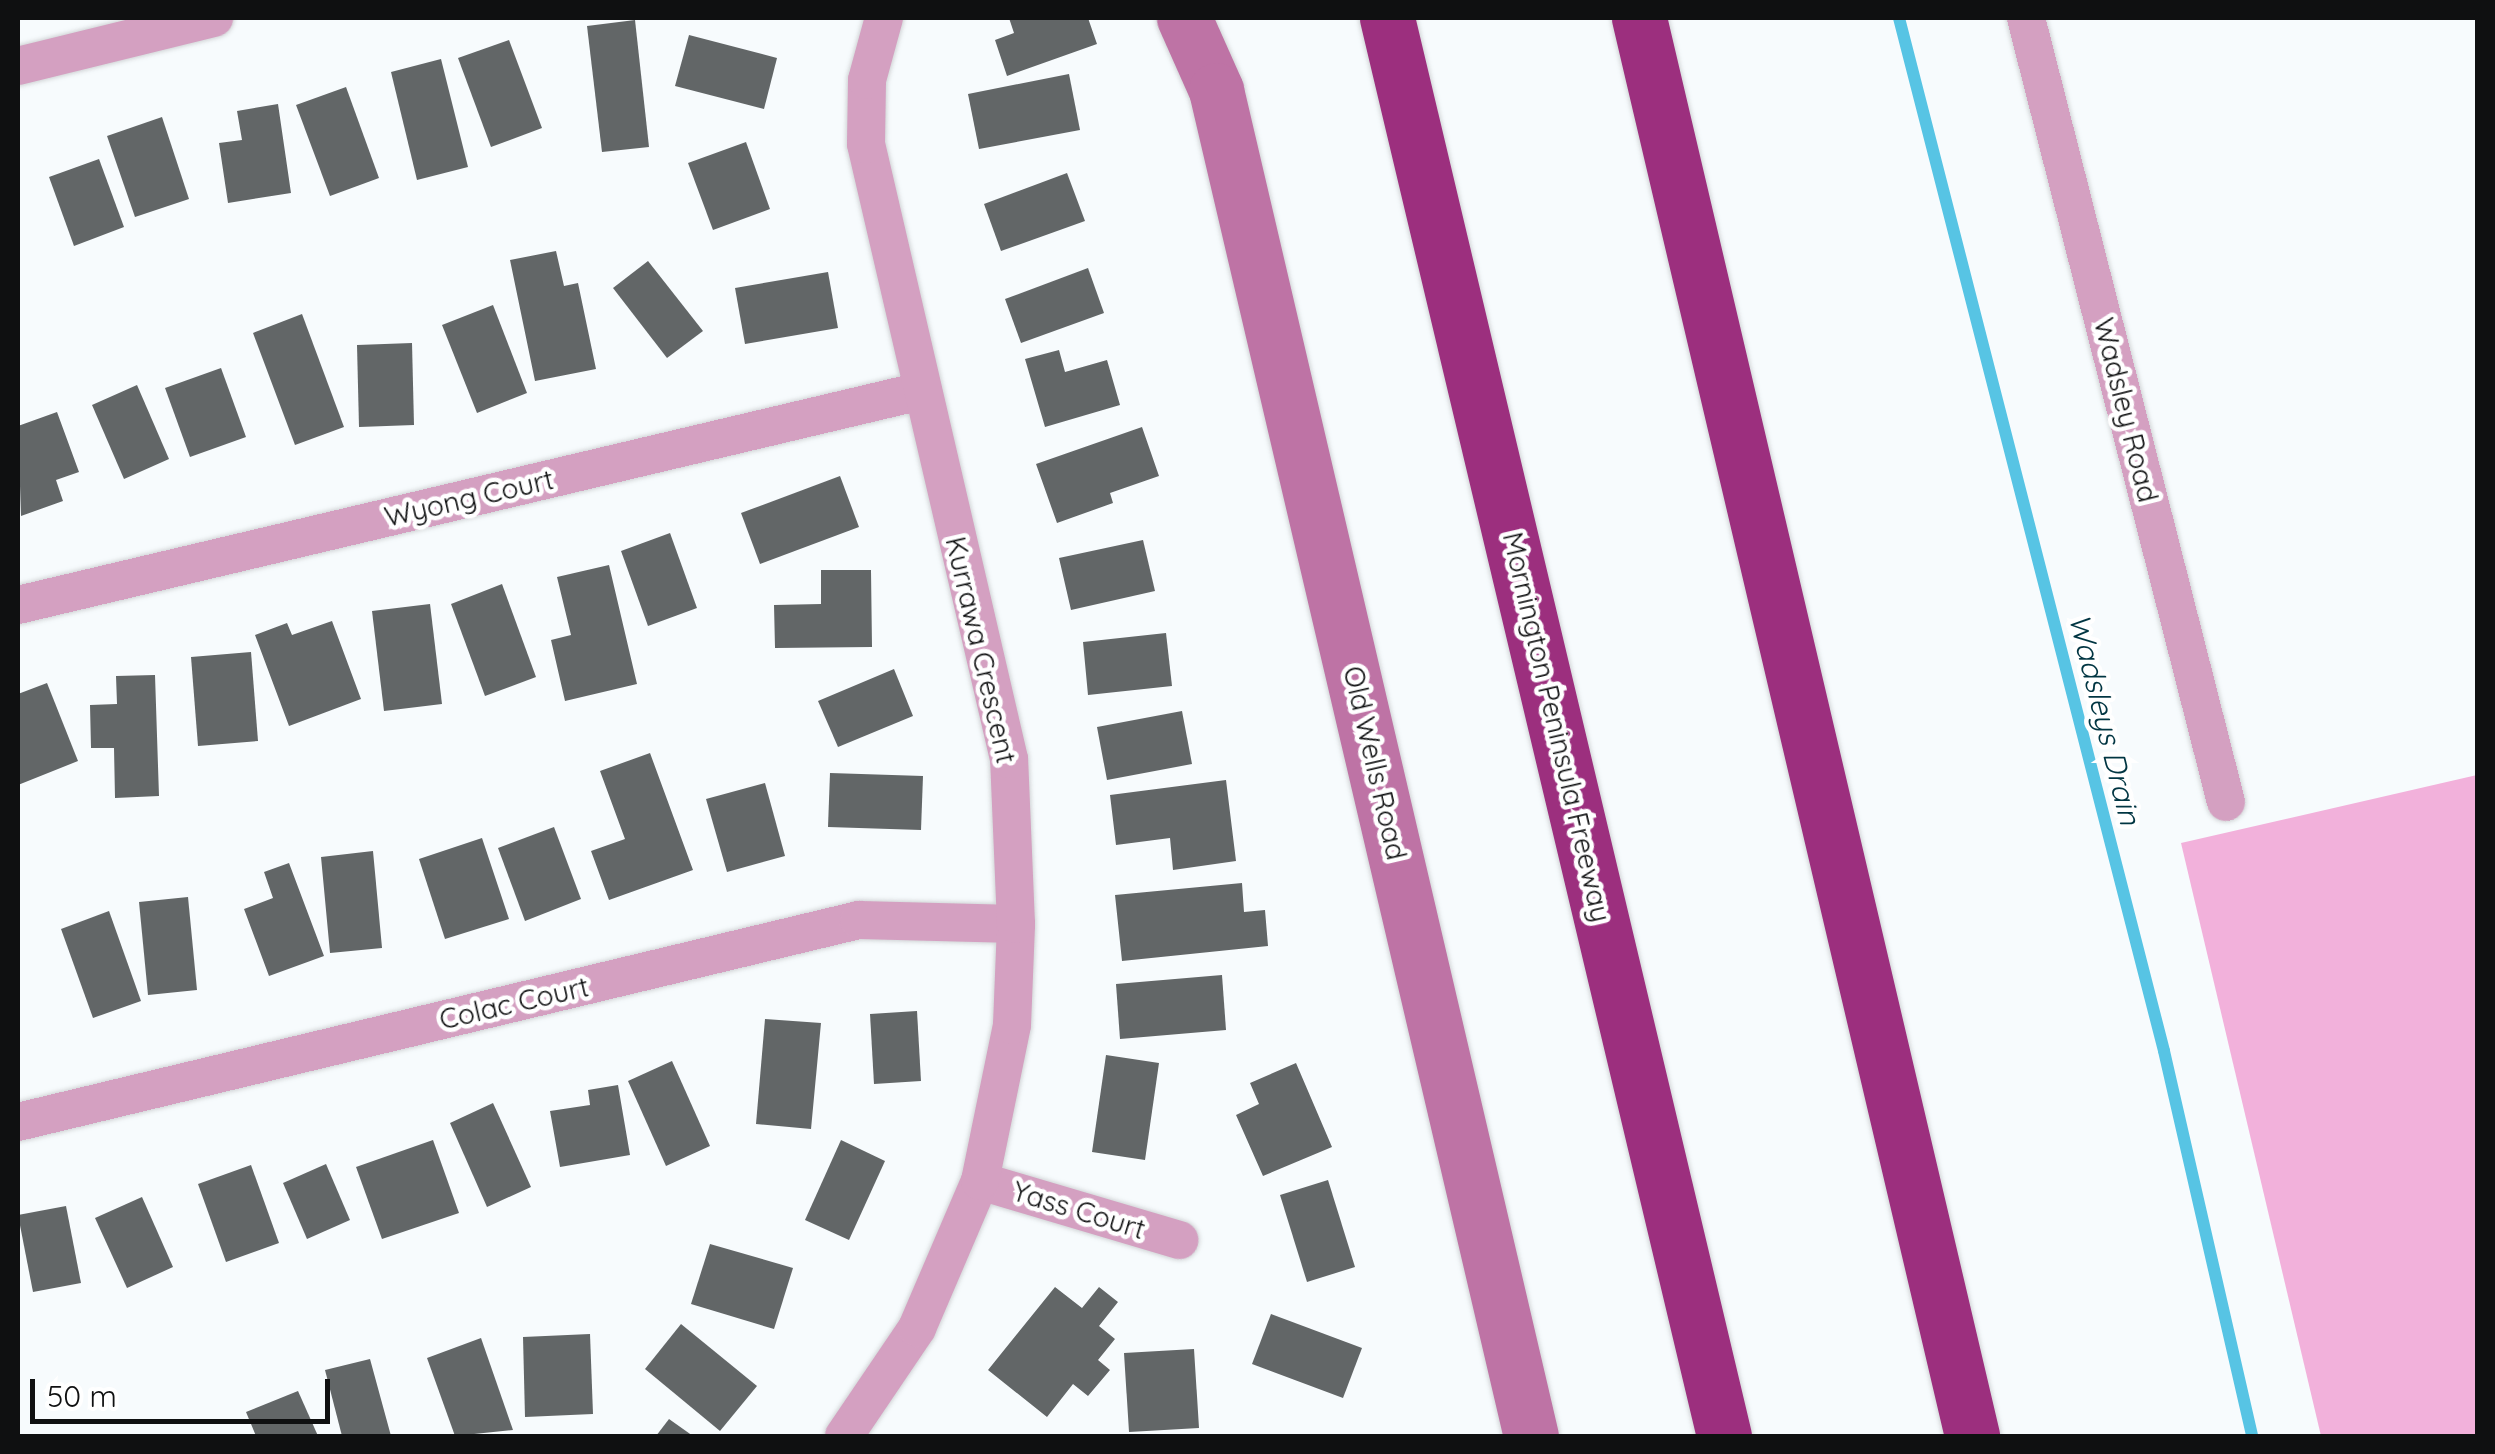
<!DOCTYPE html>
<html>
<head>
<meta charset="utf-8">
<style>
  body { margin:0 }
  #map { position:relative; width:2495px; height:1454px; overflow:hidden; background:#f7fbfd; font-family:Quicksand,sans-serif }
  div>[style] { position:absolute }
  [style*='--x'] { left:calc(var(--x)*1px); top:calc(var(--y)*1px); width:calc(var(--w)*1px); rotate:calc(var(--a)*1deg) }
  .green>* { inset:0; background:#f2b1db }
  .stream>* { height:12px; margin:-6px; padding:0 6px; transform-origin:6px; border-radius:6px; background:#57c4e4 }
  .building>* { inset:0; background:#626667 }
  .roads { filter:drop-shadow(0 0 2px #d2d5d7) drop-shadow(0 0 2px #d2d5d7) }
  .street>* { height:38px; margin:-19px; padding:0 19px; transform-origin:19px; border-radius:19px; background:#d4a0c1 }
  .secondary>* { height:55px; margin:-27.5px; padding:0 27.5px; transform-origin:27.5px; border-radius:27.5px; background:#be73a5 }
  .highway>* { height:55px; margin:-27.5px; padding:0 27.5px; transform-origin:27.5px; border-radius:27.5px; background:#9c2f7e }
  span { translate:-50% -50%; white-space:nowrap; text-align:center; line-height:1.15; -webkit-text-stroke:9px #fff; paint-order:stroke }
  .street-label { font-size:28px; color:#0f1011 }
  .water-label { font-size:30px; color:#003542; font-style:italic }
  .frame { position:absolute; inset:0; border:20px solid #0f1011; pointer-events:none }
  .scale { position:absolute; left:30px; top:1379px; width:300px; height:45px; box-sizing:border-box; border:5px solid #0f1011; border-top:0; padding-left:12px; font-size:30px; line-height:35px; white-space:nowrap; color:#0f1011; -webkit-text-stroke:8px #fff; paint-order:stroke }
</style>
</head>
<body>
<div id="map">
  <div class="green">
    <i style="clip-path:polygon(2477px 775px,2477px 1436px,2321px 1436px,2181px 843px)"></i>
  </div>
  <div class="stream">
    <i style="--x:1899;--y:18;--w:1066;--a:75.61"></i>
    <i style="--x:2164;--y:1051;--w:395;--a:77.1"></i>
  </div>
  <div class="building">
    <i style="clip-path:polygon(1009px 18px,1088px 18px,1097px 44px,1007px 76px,995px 40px,1014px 33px)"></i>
    <i style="clip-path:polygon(635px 20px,649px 147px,602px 152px,587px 26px)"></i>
    <i style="clip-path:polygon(689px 35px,777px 58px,764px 109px,675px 86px)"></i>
    <i style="clip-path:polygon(509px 40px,542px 128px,491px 147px,458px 58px)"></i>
    <i style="clip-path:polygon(441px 59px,468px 167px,417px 180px,391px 72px)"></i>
    <i style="clip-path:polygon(1069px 74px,1080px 130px,979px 149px,968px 94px)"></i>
    <i style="clip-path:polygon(346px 87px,379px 178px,330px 196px,296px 105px)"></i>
    <i style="clip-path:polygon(278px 104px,291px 193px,228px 203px,219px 143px,242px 140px,237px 111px)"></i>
    <i style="clip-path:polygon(162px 117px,189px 199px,135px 217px,107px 136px)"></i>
    <i style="clip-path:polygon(746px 142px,770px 209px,713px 230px,688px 163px)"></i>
    <i style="clip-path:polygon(99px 159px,124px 227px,74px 246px,49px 177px)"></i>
    <i style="clip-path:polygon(1067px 173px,1085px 221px,1001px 251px,984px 204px)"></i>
    <i style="clip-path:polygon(556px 251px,564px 286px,578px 283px,596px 369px,535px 381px,510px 260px)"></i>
    <i style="clip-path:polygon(648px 261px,703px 331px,667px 358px,613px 288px)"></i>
    <i style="clip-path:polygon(1088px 268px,1104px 313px,1021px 343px,1005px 299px)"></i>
    <i style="clip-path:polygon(828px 272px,838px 328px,745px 344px,735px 288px)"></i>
    <i style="clip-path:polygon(493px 305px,527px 393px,477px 413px,442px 325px)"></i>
    <i style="clip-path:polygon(302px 314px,344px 427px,295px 445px,253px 333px)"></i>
    <i style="clip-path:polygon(412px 343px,414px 425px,359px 427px,357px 345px)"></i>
    <i style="clip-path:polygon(1059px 350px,1065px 372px,1107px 360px,1120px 405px,1045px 427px,1025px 359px)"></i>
    <i style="clip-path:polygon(221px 368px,246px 437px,190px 457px,165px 388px)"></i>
    <i style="clip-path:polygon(137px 385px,169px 459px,124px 479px,92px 405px)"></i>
    <i style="clip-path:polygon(57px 412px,79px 472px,56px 480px,63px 501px,21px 516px,18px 426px)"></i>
    <i style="clip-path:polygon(1142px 427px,1159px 476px,1110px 493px,1113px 503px,1057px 523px,1036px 464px)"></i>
    <i style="clip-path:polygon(840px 476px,859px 527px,760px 564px,741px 513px)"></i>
    <i style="clip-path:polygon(670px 533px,697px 608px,648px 626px,621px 551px)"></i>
    <i style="clip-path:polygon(1143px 540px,1155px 591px,1071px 610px,1059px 558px)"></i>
    <i style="clip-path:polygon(609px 565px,637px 684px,565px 701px,551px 640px,571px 635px,557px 577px)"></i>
    <i style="clip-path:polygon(821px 570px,871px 570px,872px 647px,775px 648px,774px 605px,821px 604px)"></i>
    <i style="clip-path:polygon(502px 584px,536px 677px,485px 696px,451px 604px)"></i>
    <i style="clip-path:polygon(430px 604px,442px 704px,384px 711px,372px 611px)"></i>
    <i style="clip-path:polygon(332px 621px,361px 699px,289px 726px,255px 635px,287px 623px,292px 635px)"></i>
    <i style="clip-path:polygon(1166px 633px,1172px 686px,1088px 695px,1083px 642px)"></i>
    <i style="clip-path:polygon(251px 652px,258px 741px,198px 746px,191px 657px)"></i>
    <i style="clip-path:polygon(894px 669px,913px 716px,838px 747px,818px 701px)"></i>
    <i style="clip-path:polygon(155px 675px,159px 796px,115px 798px,114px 748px,91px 748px,90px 705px,117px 704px,116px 676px)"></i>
    <i style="clip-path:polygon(47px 683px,78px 761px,18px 785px,18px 694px)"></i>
    <i style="clip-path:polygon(1182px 711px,1192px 764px,1107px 780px,1097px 727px)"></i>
    <i style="clip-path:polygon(650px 753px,693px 870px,609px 900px,591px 851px,625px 839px,600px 771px)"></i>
    <i style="clip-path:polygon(830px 773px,923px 776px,921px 830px,828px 827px)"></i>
    <i style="clip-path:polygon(1226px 780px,1236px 861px,1173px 870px,1170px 838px,1116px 845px,1110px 795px)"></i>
    <i style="clip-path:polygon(765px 783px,785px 856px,727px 872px,706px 799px)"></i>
    <i style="clip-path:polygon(554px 827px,581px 899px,525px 921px,498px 848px)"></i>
    <i style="clip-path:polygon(482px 838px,509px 919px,445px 939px,419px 859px)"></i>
    <i style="clip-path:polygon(373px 851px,382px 948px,330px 953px,321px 857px)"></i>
    <i style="clip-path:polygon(289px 863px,324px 956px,269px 976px,244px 909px,273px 898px,264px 872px)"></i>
    <i style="clip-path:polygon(1242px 883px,1244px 912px,1265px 910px,1268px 946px,1122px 961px,1115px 895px)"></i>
    <i style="clip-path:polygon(188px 897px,197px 990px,148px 995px,139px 902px)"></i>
    <i style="clip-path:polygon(109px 911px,141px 1001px,93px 1018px,61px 929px)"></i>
    <i style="clip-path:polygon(1222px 975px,1226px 1030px,1120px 1039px,1116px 984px)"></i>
    <i style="clip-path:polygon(917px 1011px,921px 1081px,874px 1084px,870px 1014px)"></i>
    <i style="clip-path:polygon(765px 1019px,821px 1023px,811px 1129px,756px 1124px)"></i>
    <i style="clip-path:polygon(1106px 1055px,1159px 1063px,1145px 1160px,1092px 1152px)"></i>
    <i style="clip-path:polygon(672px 1061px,710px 1146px,666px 1166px,628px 1081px)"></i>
    <i style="clip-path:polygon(1296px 1063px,1332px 1147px,1263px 1176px,1236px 1115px,1259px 1104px,1250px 1083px)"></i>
    <i style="clip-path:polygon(618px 1085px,630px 1155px,560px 1167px,550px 1111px,590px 1105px,588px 1090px)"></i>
    <i style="clip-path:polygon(493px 1103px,531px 1187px,487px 1207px,450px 1123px)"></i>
    <i style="clip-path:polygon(433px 1140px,459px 1213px,382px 1239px,356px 1167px)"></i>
    <i style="clip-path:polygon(841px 1140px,885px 1161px,849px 1240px,805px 1220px)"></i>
    <i style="clip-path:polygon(326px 1164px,350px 1220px,307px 1239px,283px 1183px)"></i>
    <i style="clip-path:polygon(251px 1165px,279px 1243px,226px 1262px,198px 1184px)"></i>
    <i style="clip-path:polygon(1328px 1180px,1355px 1267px,1307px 1282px,1280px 1195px)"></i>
    <i style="clip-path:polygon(142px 1197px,173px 1267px,127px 1288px,95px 1218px)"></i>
    <i style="clip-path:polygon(66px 1206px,81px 1283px,33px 1292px,18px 1215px)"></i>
    <i style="clip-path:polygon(710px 1244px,793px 1268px,774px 1329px,691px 1304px)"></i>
    <i style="clip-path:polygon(1055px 1287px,1082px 1308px,1099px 1287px,1118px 1302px,1099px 1326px,1115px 1339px,1098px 1360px,1110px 1370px,1088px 1396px,1073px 1384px,1047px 1417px,988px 1370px)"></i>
    <i style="clip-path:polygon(1271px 1314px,1362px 1348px,1343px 1398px,1252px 1364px)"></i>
    <i style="clip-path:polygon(681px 1324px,757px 1386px,720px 1431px,645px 1369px)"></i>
    <i style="clip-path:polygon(590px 1334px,593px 1414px,525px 1417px,523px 1337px)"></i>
    <i style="clip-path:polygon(481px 1338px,513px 1430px,455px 1436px,427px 1358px)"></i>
    <i style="clip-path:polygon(1194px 1349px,1199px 1428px,1129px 1432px,1124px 1353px)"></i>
    <i style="clip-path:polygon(370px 1359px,391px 1436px,342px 1436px,325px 1370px)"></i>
    <i style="clip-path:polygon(298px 1391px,318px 1436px,256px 1436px,246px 1412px)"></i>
    <i style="clip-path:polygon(669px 1419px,693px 1436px,656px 1436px)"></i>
  </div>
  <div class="roads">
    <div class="street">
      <i style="--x:2026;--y:18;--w:809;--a:75.69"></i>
      <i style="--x:18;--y:66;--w:202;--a:-13.8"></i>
      <i style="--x:18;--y:605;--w:928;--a:-13.33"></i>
      <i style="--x:18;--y:1122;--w:865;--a:-13.51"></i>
      <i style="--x:859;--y:920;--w:157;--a:1.5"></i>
      <i style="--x:980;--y:1181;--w:208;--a:16.5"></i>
      <i style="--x:844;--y:1436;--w:130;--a:-55.9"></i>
      <i style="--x:917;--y:1328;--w:160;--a:-66.8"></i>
      <i style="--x:980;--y:1181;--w:159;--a:-78.4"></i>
      <i style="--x:1012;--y:1025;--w:101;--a:-87.7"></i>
      <i style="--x:1016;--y:924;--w:165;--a:-92.4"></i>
      <i style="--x:1009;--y:759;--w:631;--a:-103.09"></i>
      <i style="--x:866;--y:144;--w:64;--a:-89.1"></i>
      <i style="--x:867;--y:80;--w:64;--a:-74.7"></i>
    </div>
    <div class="secondary">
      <i style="--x:1184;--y:18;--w:79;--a:66"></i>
      <i style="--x:1216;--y:90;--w:1382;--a:76.83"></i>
    </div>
    <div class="highway">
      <i style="--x:1387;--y:18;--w:1457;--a:76.63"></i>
      <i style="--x:1639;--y:18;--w:1457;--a:76.78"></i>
    </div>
  </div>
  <div class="street-label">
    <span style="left:2126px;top:410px;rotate:76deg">Wadsley Road</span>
    <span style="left:469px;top:498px;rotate:-13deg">Wyong Court</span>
    <span style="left:981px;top:650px;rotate:77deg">Kurrawa Crescent</span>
    <span style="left:1557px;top:727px;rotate:77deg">Mornington Peninsula Freeway</span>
    <span style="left:1375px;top:763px;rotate:77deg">Old Wells Road</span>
    <span style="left:514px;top:1003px;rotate:-13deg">Colac Court</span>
    <span style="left:1079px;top:1210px;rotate:17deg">Yass Court</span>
  </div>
  <div class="water-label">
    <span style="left:2105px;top:719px;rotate:76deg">Wadsleys Drain</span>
  </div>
  <div class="frame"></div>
  <div class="scale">50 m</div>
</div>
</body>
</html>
